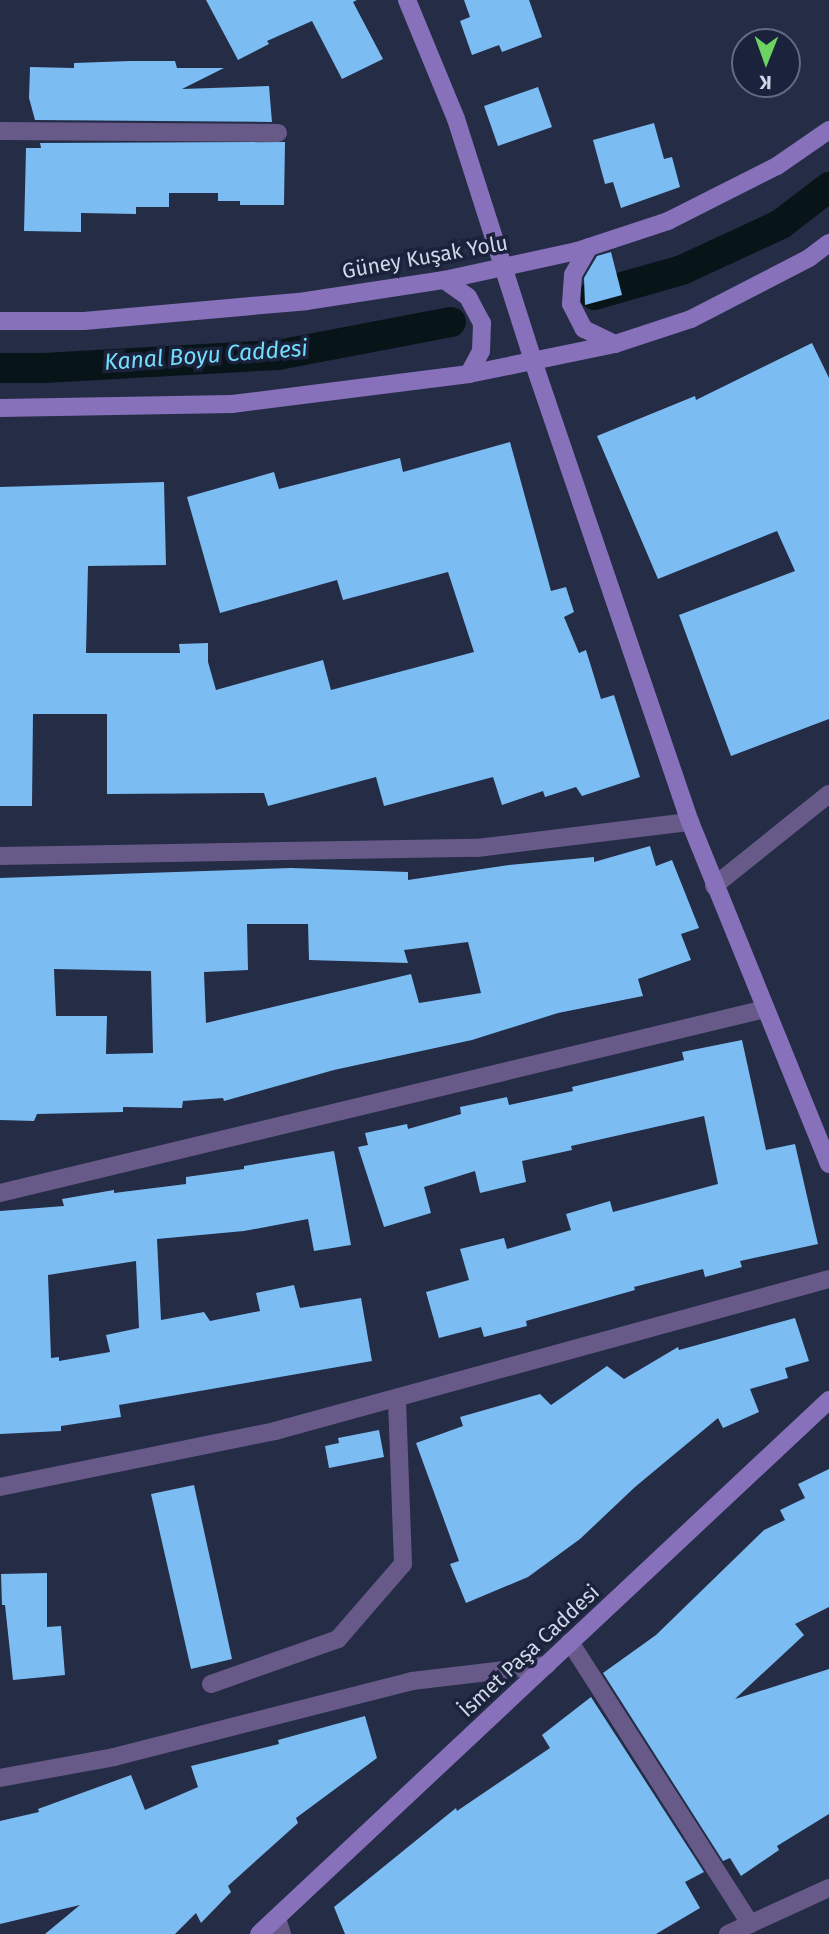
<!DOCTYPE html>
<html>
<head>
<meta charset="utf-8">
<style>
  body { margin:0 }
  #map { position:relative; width:829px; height:1934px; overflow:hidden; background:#242c46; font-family:"Fira Sans",sans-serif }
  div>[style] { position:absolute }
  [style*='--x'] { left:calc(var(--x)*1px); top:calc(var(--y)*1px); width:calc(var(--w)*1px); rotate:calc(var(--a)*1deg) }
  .canal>* { height:30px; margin:-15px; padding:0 15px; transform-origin:15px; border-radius:15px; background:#071418 }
  .building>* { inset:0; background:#7bbcf3 }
  .minor>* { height:18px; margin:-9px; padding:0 9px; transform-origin:9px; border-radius:9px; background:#675a88 }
  .tertiary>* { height:18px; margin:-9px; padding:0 9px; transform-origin:9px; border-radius:9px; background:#675a88 }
  .secondary>* { height:18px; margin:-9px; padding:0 9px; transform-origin:9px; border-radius:9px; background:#8771ba }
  span { translate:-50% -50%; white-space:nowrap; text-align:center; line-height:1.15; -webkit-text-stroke:7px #1b223b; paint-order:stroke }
  .street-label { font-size:21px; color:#d1d7e9 }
  .water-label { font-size:23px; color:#73ddfb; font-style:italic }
  .north { position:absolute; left:731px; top:28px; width:70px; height:70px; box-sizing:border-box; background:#1b223b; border:2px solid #646a81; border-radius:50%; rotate:181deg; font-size:19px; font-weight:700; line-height:28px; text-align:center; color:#d1d7e9 }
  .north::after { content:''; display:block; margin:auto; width:24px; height:32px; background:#6cd362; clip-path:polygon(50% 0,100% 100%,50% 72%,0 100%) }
</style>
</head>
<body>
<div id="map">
  <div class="canal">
    <i style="--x:594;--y:295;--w:91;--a:-15.9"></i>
    <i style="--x:682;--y:270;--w:109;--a:-24.9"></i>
    <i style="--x:781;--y:224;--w:61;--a:-37.6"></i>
    <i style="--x:0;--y:368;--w:44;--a:0"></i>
    <i style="--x:44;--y:368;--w:234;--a:-3.2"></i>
    <i style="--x:278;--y:355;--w:176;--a:-10.8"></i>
  </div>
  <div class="building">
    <i style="clip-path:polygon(206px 0,357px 0,353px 2px,383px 59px,342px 79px,312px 21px,267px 41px,269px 44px,238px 60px)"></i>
    <i style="clip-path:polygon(464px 0,529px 0,542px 37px,502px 52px,499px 45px,472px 55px,460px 21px,470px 17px)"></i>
    <i style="clip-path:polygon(130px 61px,175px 61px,177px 68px,224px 68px,182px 89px,269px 86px,272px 122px,35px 120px,29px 98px,30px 67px,74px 68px,74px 63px)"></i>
    <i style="clip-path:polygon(538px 87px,552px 127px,498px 146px,484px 106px)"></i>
    <i style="clip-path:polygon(654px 123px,664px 159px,672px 157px,680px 187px,621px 208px,613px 182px,605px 184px,593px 140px)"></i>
    <i style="clip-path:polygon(285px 142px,284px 205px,240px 205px,240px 201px,218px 201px,218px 193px,169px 193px,169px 207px,136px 207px,136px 214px,81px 213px,81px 232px,24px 231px,26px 148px,41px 148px,40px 143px)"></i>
    <i style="clip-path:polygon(611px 252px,622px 295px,585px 305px,584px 278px,597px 256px)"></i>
    <i style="clip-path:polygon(812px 343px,829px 378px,829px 719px,731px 756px,679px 615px,795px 571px,777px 531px,658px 579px,597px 436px,695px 396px,696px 400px)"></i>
    <i style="clip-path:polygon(510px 442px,551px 591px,566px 587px,574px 612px,564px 617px,579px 653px,586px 650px,601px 699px,614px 695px,640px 777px,582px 796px,576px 787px,545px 797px,543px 791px,502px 805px,493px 777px,384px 806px,376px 777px,268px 806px,264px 793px,107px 794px,107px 714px,33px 714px,32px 806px,0 806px,0 487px,164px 482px,166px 565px,88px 566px,86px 653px,180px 653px,179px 644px,208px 643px,208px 662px,216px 690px,323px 660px,331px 690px,474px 652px,448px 572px,343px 600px,337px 580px,220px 613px,187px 497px,274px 472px,279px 489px,400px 458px,403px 472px)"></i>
    <i style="clip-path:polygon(evenodd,650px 846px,656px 866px,672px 860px,699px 928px,681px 934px,691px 960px,638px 979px,643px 996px,558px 1013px,472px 1040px,334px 1070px,224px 1101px,223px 1098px,183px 1101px,182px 1108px,123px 1107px,123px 1112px,37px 1114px,34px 1121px,0 1120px,0 878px,291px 868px,408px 872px,408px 880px,509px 865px,594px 857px,594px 862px,650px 846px,247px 924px,308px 924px,309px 960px,408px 963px,404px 950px,468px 942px,481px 993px,419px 1003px,411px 974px,206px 1023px,204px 972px,248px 970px,247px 924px,650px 846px,54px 969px,151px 971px,153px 1053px,106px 1054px,107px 1016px,56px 1016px,54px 969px)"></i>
    <i style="clip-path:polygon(742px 1040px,766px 1150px,795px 1144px,818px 1244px,740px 1261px,742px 1267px,705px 1277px,703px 1269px,634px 1287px,635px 1290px,526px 1321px,527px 1326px,484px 1337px,481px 1327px,439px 1338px,426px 1292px,469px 1280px,460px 1249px,504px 1238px,507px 1249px,571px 1230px,566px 1214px,610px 1201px,613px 1212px,718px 1184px,704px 1116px,571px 1146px,572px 1150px,522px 1161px,526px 1182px,480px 1193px,475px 1171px,424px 1187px,431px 1213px,384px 1227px,358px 1147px,368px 1145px,365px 1133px,407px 1124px,408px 1129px,461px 1114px,460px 1107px,507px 1097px,509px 1105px,573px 1091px,572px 1087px,684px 1060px,682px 1052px)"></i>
    <i style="clip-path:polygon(evenodd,334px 1151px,351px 1245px,314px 1251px,308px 1219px,244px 1231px,157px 1239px,161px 1320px,204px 1312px,210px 1321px,260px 1311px,256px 1293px,294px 1285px,300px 1308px,361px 1298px,372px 1361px,119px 1405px,121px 1417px,61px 1426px,61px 1431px,0 1434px,0 1211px,64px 1206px,62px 1199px,114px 1190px,114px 1193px,186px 1184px,186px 1177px,244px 1169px,244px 1166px,334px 1151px,136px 1261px,139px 1328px,106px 1335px,110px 1352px,59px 1361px,59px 1357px,51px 1358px,48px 1275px,136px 1261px)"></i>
    <i style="clip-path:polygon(795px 1318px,809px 1361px,785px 1368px,788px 1378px,750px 1389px,759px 1412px,723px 1428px,718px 1418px,635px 1487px,580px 1539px,528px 1577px,466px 1603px,450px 1564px,459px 1561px,416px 1443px,463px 1426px,460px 1417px,540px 1394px,551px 1405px,607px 1366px,624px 1379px,678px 1347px,679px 1350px)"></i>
    <i style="clip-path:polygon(379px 1430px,384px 1457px,329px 1468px,325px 1446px,339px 1443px,338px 1438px)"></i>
    <i style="clip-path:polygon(829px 1469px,829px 1607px,795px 1624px,804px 1635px,735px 1699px,829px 1669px,829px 1814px,777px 1846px,779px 1850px,741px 1876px,730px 1858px,723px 1861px,603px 1673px,656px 1635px,764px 1530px,785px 1520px,780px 1510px,805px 1498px,798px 1484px)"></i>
    <i style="clip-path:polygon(194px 1485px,232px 1659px,191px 1669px,151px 1494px)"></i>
    <i style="clip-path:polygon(47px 1573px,47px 1627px,61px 1626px,65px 1675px,13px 1680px,5px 1605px,2px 1605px,1px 1574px)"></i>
    <i style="clip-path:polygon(591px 1697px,704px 1872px,685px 1882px,700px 1908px,656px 1934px,345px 1934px,334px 1907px,456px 1808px,457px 1811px,550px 1748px,542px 1735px)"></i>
    <i style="clip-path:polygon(365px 1716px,377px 1758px,296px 1818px,298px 1823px,228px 1886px,231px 1892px,201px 1923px,196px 1913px,175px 1934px,45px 1934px,80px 1905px,0 1924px,0 1821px,39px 1812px,38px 1809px,131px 1775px,145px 1810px,198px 1787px,191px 1766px,279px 1744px,278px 1740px)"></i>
  </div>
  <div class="minor">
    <i style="--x:0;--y:131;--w:278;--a:0.4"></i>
    <i style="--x:0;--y:856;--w:477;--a:-1"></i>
    <i style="--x:477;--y:848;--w:215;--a:-7"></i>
    <i style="--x:714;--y:886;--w:147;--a:-38.7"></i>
    <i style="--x:0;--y:1193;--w:787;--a:-13.52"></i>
    <i style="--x:0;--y:1487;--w:281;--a:-11.5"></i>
    <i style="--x:275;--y:1431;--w:574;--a:-15.34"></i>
    <i style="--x:570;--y:1642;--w:335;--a:57.4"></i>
    <i style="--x:211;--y:1684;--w:135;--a:-19.5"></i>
    <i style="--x:338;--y:1639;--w:99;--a:-49.1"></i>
    <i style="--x:403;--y:1564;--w:166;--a:-92.1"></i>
    <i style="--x:728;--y:1934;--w:111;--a:-24.5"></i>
  </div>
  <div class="tertiary">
    <i style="--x:0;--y:1778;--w:116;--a:-10.4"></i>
    <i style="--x:114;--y:1757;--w:308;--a:-14.3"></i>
    <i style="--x:412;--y:1681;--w:136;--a:-6.8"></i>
    <i style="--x:277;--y:1918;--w:17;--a:73"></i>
  </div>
  <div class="secondary">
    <i style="--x:407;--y:0;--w:129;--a:67.6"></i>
    <i style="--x:456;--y:119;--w:254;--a:72.3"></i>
    <i style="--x:533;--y:361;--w:487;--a:71.2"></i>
    <i style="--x:690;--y:822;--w:369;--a:67.9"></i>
    <i style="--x:589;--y:247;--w:32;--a:120"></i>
    <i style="--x:573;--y:275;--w:29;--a:94"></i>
    <i style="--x:571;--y:304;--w:28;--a:63"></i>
    <i style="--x:584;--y:329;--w:34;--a:26"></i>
    <i style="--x:444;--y:280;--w:29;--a:35"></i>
    <i style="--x:468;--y:297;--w:30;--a:62"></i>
    <i style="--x:482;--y:323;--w:28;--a:92"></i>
    <i style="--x:481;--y:351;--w:26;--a:118"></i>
    <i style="--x:0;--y:321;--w:84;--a:0"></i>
    <i style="--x:84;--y:321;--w:223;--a:-5.1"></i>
    <i style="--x:306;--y:301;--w:140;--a:-8.7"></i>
    <i style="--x:444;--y:280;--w:136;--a:-12.3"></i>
    <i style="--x:577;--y:251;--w:96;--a:-18.2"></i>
    <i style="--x:668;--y:221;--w:122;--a:-26.8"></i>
    <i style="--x:777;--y:166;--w:63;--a:-34.7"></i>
    <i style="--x:0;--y:408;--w:232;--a:-1"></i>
    <i style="--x:232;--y:404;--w:239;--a:-7.2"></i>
    <i style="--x:469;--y:374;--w:149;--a:-11.6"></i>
    <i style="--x:615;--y:344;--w:80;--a:-18.2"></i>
    <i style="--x:691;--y:319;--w:133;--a:-27.3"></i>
    <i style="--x:809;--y:258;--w:25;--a:-37"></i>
    <i style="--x:259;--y:1934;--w:781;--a:-43.13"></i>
  </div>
  <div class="street-label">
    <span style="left:425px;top:257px;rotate:-10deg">Güney Kuşak Yolu</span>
    <span style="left:529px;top:1651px;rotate:-43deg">İsmet Paşa Caddesi</span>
  </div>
  <div class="water-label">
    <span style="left:206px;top:355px;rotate:-4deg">Kanal Boyu Caddesi</span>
  </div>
  <div class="north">K</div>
</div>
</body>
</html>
